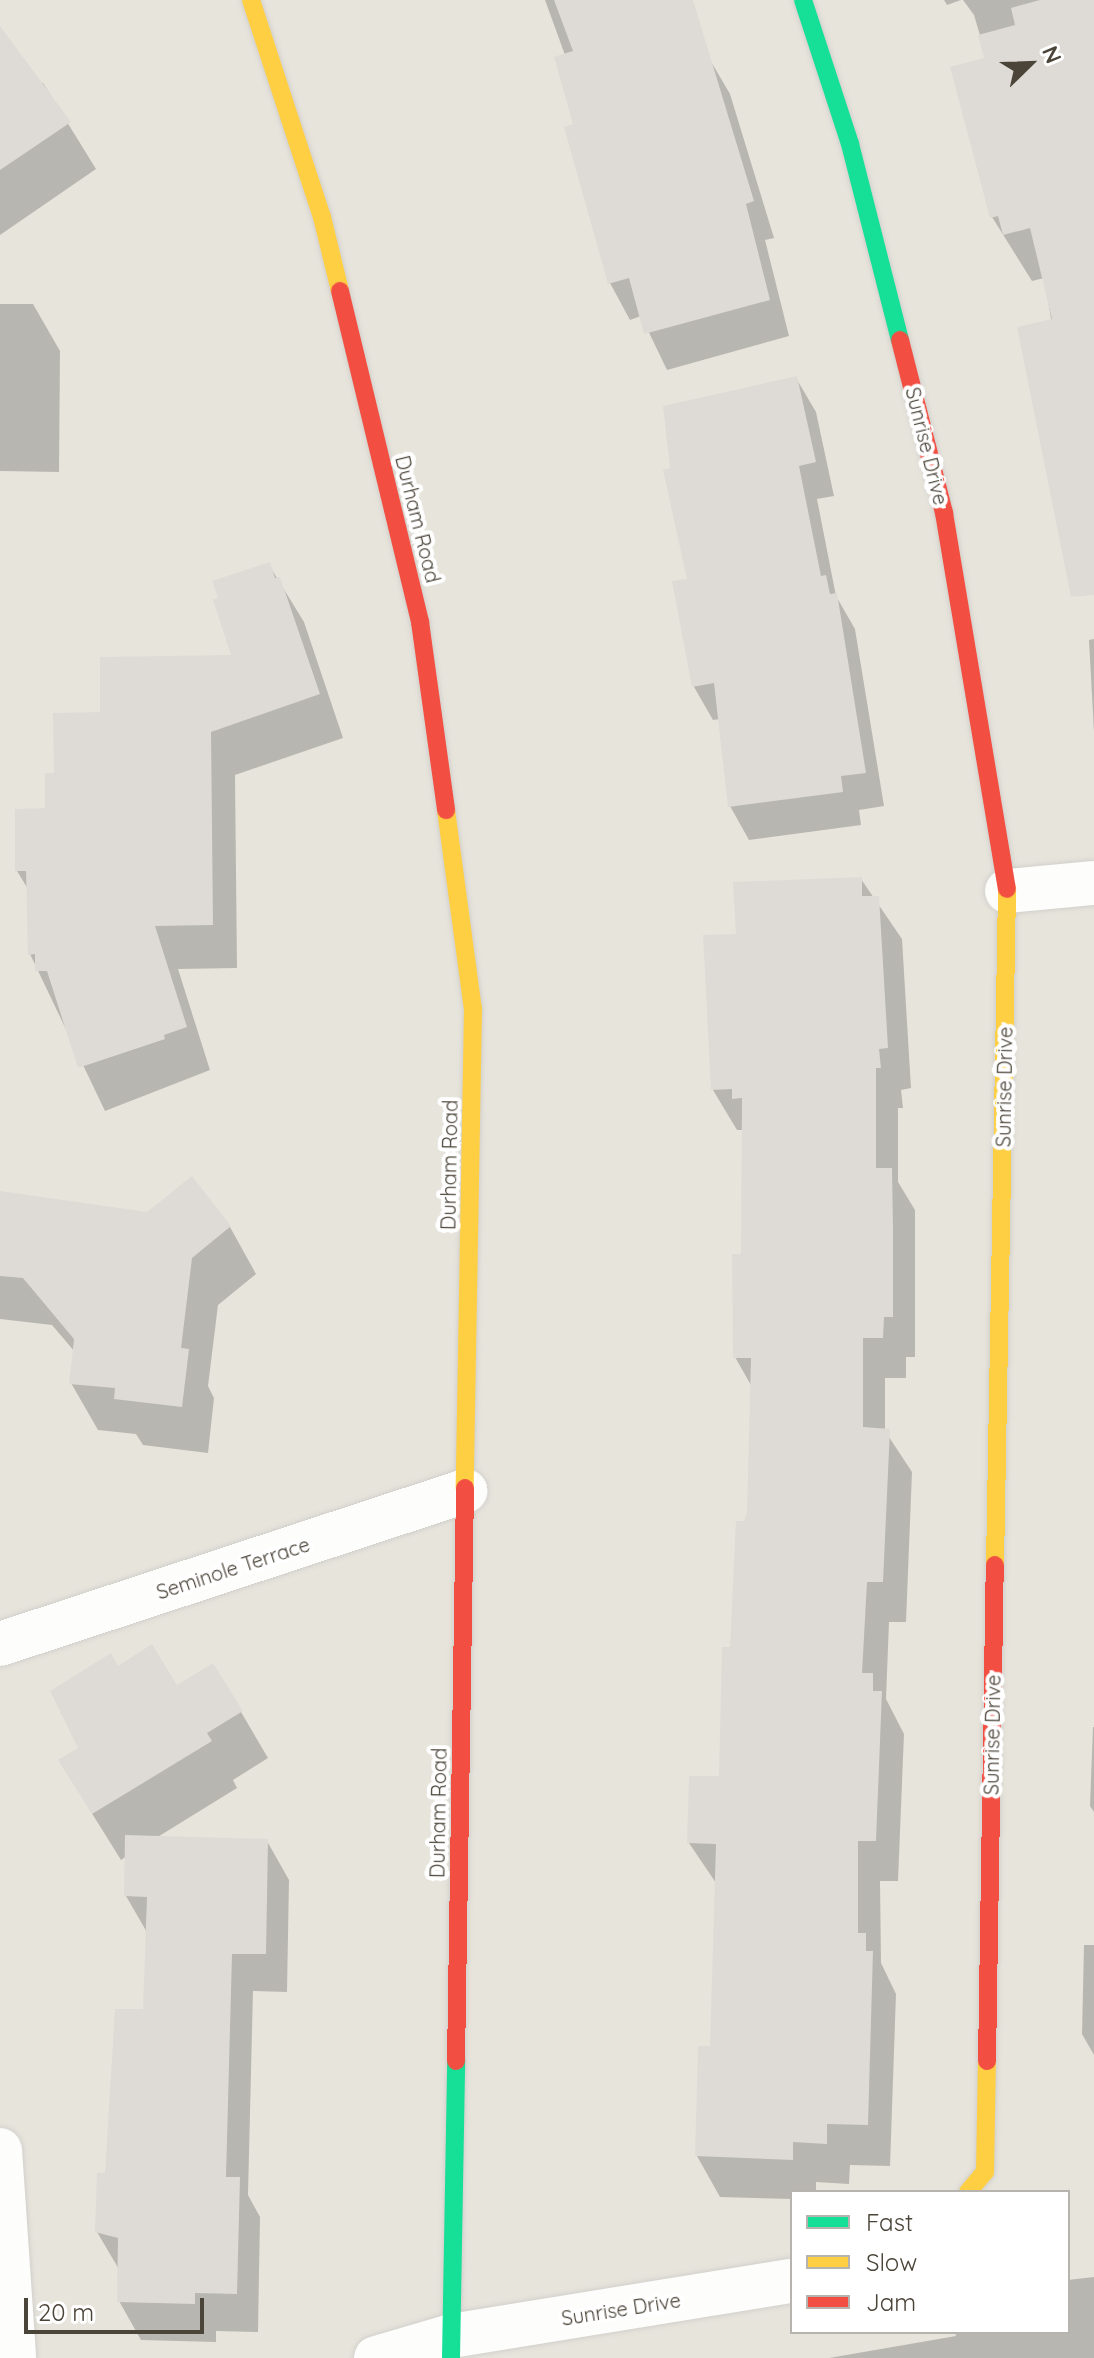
<!DOCTYPE html>
<html>
<head>
<meta charset="utf-8">
<style>
  body { margin:0 }
  #map { position:relative; width:1094px; height:2358px; overflow:hidden; background:#f4f2ee; font-family:Quicksand,sans-serif }
  div>[style] { position:absolute }
  [style*='--x'] { left:calc(var(--x)*1px); top:calc(var(--y)*1px); width:calc(var(--w)*1px); rotate:calc(var(--a)*1deg) }
  .residential>* { inset:0; background:#e7e4dc }
  .shadow>* { inset:0; background:#0003 }
  .building>* { inset:0; background:#dedbd6 }
  .roads { filter:drop-shadow(0 0 2px #d2d0cb) drop-shadow(0 0 2px #d2d0cb) }
  .street>* { height:44px; margin:-22px; padding:0 22px; transform-origin:22px; border-radius:22px; background:#fdfdfc }
  .fast>* { height:18px; margin:-9px; padding:0 9px; transform-origin:9px; border-radius:9px; background:#16e098 }
  .slow>* { height:18px; margin:-9px; padding:0 9px; transform-origin:9px; border-radius:9px; background:#ffcf43 }
  .jam>* { height:18px; margin:-9px; padding:0 9px; transform-origin:9px; border-radius:9px; background:#f24e42 }
  span { translate:-50% -50%; white-space:nowrap; text-align:center; line-height:1.15; -webkit-text-stroke:8px #fff; paint-order:stroke }
  .street-label { font-size:20px; color:#4b4439 }
  .legend { position:absolute; left:790px; top:2190px; width:280px; height:144px; box-sizing:border-box; background:#fff; border:2px solid #b7b4b0; margin:0; padding:10px 14px; list-style:none; font-size:24px; color:#4b4439 }
  .legend li { display:flex; align-items:center; gap:16px; height:40px }
  .legend b { width:40px; border:2px solid #b7b4b0 }
  .north { position:absolute; left:990px; top:24px; width:80px; height:80px; -webkit-text-stroke:6px #fff; paint-order:stroke; rotate:67deg; font-size:22px; font-weight:700; line-height:32px; text-align:center; color:#4b4439 }
  .north::after { content:''; display:block; margin:auto; width:28px; height:36px; background:#4b4439; clip-path:polygon(50% 0,100% 100%,50% 72%,0 100%) }
  .scale { position:absolute; left:24px; top:2298px; width:180px; height:36px; box-sizing:border-box; border:4px solid #4b4439; border-top:0; padding-left:10px; font-size:24px; line-height:28px; white-space:nowrap; color:#4b4439; -webkit-text-stroke:6px #fff; paint-order:stroke }
</style>
</head>
<body>
<div id="map">
  <div class="residential">
    <i style="clip-path:polygon(evenodd,0 0,1094px 0,1094px 2358px,0 2358px,0 0,792px 2192px,1068px 2192px,1068px 2332px,792px 2332px,792px 2192px)"></i>
  </div>
  <div class="shadow">
    <i style="clip-path:polygon(545px 0,675px 0,730px 94px,774px 238px,765px 240px,789px 336px,667px 370px,641px 316px,630px 320px,610px 283px,565px 55px)"></i>
    <i style="clip-path:polygon(944px 0,961px 0,947px 5px)"></i>
    <i style="clip-path:polygon(963px 0,1094px 0,1094px 566px,1044px 278px,1032px 281px,992px 217px,987px 59px,974px 15px)"></i>
    <i style="clip-path:polygon(0 44px,38px 87px,43px 83px,96px 169px,0 235px)"></i>
    <i style="clip-path:polygon(0 304px,33px 304px,60px 351px,59px 472px,0 471px)"></i>
    <i style="clip-path:polygon(796px 378px,816px 412px,834px 496px,817px 499px,836px 596px,855px 629px,884px 806px,859px 810px,861px 825px,749px 840px,730px 806px,720px 719px,713px 720px,694px 687px,674px 583px,689px 580px,673px 469px)"></i>
    <i style="clip-path:polygon(269px 565px,304px 622px,343px 738px,235px 775px,237px 968px,178px 969px,210px 1070px,105px 1111px,30px 954px,28px 889px,17px 871px,47px 810px,56px 775px,102px 714px,234px 657px)"></i>
    <i style="clip-path:polygon(1094px 639px,1094px 732px,1089px 640px)"></i>
    <i style="clip-path:polygon(861px 879px,902px 939px,911px 1088px,901px 1090px,903px 1108px,898px 1108px,898px 1182px,915px 1210px,915px 1357px,906px 1357px,906px 1378px,885px 1378px,885px 1431px,912px 1472px,906px 1622px,889px 1622px,886px 1699px,904px 1734px,898px 1881px,880px 1881px,881px 1963px,896px 1994px,890px 2166px,850px 2165px,849px 2184px,816px 2182px,816px 2192px,792px 2192px,792px 2199px,720px 2197px,697px 2156px,712px 2048px,716px 1883px,689px 1843px,721px 1778px,749px 1512px,752px 1387px,735px 1357px,743px 1256px,744px 1130px,737px 1130px,713px 1090px,738px 936px)"></i>
    <i style="clip-path:polygon(191px 1179px,230px 1227px,256px 1274px,218px 1305px,208px 1386px,214px 1398px,208px 1453px,143px 1445px,136px 1434px,98px 1430px,71px 1383px,75px 1352px,52px 1325px,0 1319px,0 1193px,147px 1214px)"></i>
    <i style="clip-path:polygon(118px 1668px,241px 1712px,268px 1758px,233px 1780px,237px 1788px,156px 1838px,267px 1841px,289px 1880px,287px 1992px,253px 1991px,248px 2195px,260px 2217px,258px 2332px,216px 2331px,216px 2342px,141px 2340px,119px 2301px,120px 2271px,97px 2232px,145px 2012px,148px 1934px,126px 1896px,127px 1856px,121px 1860px,88px 1807px,81px 1749px)"></i>
    <i style="clip-path:polygon(1093px 1727px,1094px 1727px,1094px 1812px,1090px 1806px)"></i>
    <i style="clip-path:polygon(1084px 1945px,1094px 1945px,1094px 2055px,1082px 2034px)"></i>
    <i style="clip-path:polygon(1094px 2277px,1094px 2358px,829px 2358px,956px 2336px,955px 2332px,1068px 2332px,1068px 2280px)"></i>
  </div>
  <div class="building">
    <i style="clip-path:polygon(554px 0,693px 0,754px 201px,746px 204px,770px 300px,644px 334px,629px 278px,608px 284px,564px 127px,573px 124px,554px 57px,573px 51px)"></i>
    <i style="clip-path:polygon(1040px 0,1094px 0,1094px 595px,1071px 597px,1017px 327px,1052px 319px,1030px 228px,1003px 235px,998px 216px,990px 218px,950px 67px,984px 58px,978px 35px,1015px 25px,1011px 8px)"></i>
    <i style="clip-path:polygon(0 26px,71px 122px,0 170px)"></i>
    <i style="clip-path:polygon(797px 376px,816px 462px,799px 466px,821px 576px,826px 575px,830px 594px,837px 593px,866px 773px,841px 776px,843px 792px,728px 807px,714px 683px,692px 687px,672px 581px,687px 579px,663px 470px,670px 468px,663px 406px)"></i>
    <i style="clip-path:polygon(270px 562px,275px 578px,280px 577px,320px 694px,211px 732px,213px 925px,155px 926px,187px 1027px,164px 1035px,165px 1039px,78px 1068px,47px 971px,35px 971px,35px 954px,28px 955px,26px 871px,15px 871px,15px 809px,45px 808px,45px 773px,54px 773px,53px 713px,100px 712px,100px 657px,231px 655px,213px 600px,218px 598px,212px 581px)"></i>
    <i style="clip-path:polygon(862px 877px,862px 896px,879px 896px,888px 1048px,879px 1049px,881px 1068px,876px 1068px,876px 1168px,892px 1168px,893px 1228px,893px 1317px,884px 1317px,883px 1338px,863px 1338px,863px 1427px,890px 1429px,883px 1582px,867px 1582px,862px 1673px,873px 1673px,873px 1691px,882px 1691px,876px 1841px,858px 1841px,858px 1933px,866px 1933px,866px 1951px,873px 1951px,868px 2125px,827px 2124px,827px 2144px,793px 2142px,793px 2160px,695px 2156px,698px 2046px,710px 2046px,716px 1844px,687px 1843px,689px 1776px,719px 1776px,722px 1647px,730px 1647px,736px 1521px,744px 1521px,747px 1512px,751px 1358px,733px 1358px,732px 1254px,741px 1254px,742px 1098px,732px 1099px,732px 1089px,711px 1090px,703px 935px,736px 934px,733px 882px)"></i>
    <i style="clip-path:polygon(192px 1176px,231px 1226px,192px 1258px,181px 1348px,189px 1349px,182px 1407px,114px 1399px,115px 1388px,69px 1384px,74px 1339px,23px 1278px,0 1276px,0 1191px,147px 1212px)"></i>
    <i style="clip-path:polygon(152px 1644px,177px 1685px,213px 1663px,243px 1711px,207px 1733px,212px 1741px,92px 1814px,58px 1760px,78px 1748px,50px 1691px,111px 1653px,118px 1666px)"></i>
    <i style="clip-path:polygon(125px 1835px,268px 1839px,266px 1954px,232px 1954px,226px 2177px,240px 2177px,237px 2294px,195px 2293px,195px 2304px,117px 2302px,118px 2238px,95px 2232px,97px 2173px,105px 2173px,115px 2009px,143px 2009px,147px 1897px,124px 1896px)"></i>
  </div>
  <div class="roads">
    <div class="street">
      <i style="--x:1007;--y:891;--w:87;--a:-5.3"></i>
      <i style="--x:0;--y:1644;--w:490;--a:-18.2"></i>
      <i style="--x:0;--y:2150;--w:208;--a:86.1"></i>
      <i style="--x:376;--y:2358;--w:78;--a:-16.3"></i>
      <i style="--x:451;--y:2336;--w:345;--a:-9.2"></i>
    </div>
    <div class="fast">
      <i style="--x:803;--y:0;--w:151;--a:71.9"></i>
      <i style="--x:850;--y:144;--w:202;--a:75.7"></i>
      <i style="--x:451;--y:2358;--w:297;--a:-89"></i>
    </div>
    <div class="slow">
      <i style="--x:251;--y:0;--w:228;--a:71.9"></i>
      <i style="--x:322;--y:217;--w:76;--a:76.3"></i>
      <i style="--x:446;--y:810;--w:201;--a:82.3"></i>
      <i style="--x:473;--y:1009;--w:479;--a:91"></i>
      <i style="--x:995;--y:1565;--w:676;--a:-88.98"></i>
      <i style="--x:968;--y:2192;--w:26;--a:-50"></i>
      <i style="--x:985;--y:2172;--w:111;--a:-89"></i>
    </div>
    <div class="jam">
      <i style="--x:340;--y:291;--w:341;--a:76.4"></i>
      <i style="--x:420;--y:622;--w:190;--a:82.1"></i>
      <i style="--x:900;--y:340;--w:179;--a:75.7"></i>
      <i style="--x:944;--y:513;--w:381;--a:80.5"></i>
      <i style="--x:456;--y:2061;--w:573;--a:-89.1"></i>
      <i style="--x:987;--y:2061;--w:496;--a:-89.1"></i>
    </div>
  </div>
  <div class="street-label">
    <span style="left:927px;top:446px;rotate:76deg">Sunrise Drive</span>
    <span style="left:418px;top:519px;rotate:76deg">Durham Road</span>
    <span style="left:1004px;top:1087px;rotate:-89deg">Sunrise Drive</span>
    <span style="left:449px;top:1165px;rotate:-89deg">Durham Road</span>
    <span style="left:233px;top:1568px;rotate:-18deg">Seminole Terrace</span>
    <span style="left:992px;top:1735px;rotate:-89deg">Sunrise Drive</span>
    <span style="left:438px;top:1813px;rotate:-89deg">Durham Road</span>
    <span style="left:621px;top:2309px;rotate:-9deg">Sunrise Drive</span>
  </div>
  <ul class="legend">
  <li><b style="height:10px;background:#16e098"></b>Fast</li>
  <li><b style="height:10px;background:#ffcf43"></b>Slow</li>
  <li><b style="height:10px;background:#f24e42"></b>Jam</li>
  </ul>
  <div class="north">N</div>
  <div class="scale">20 m</div>
</div>
</body>
</html>
